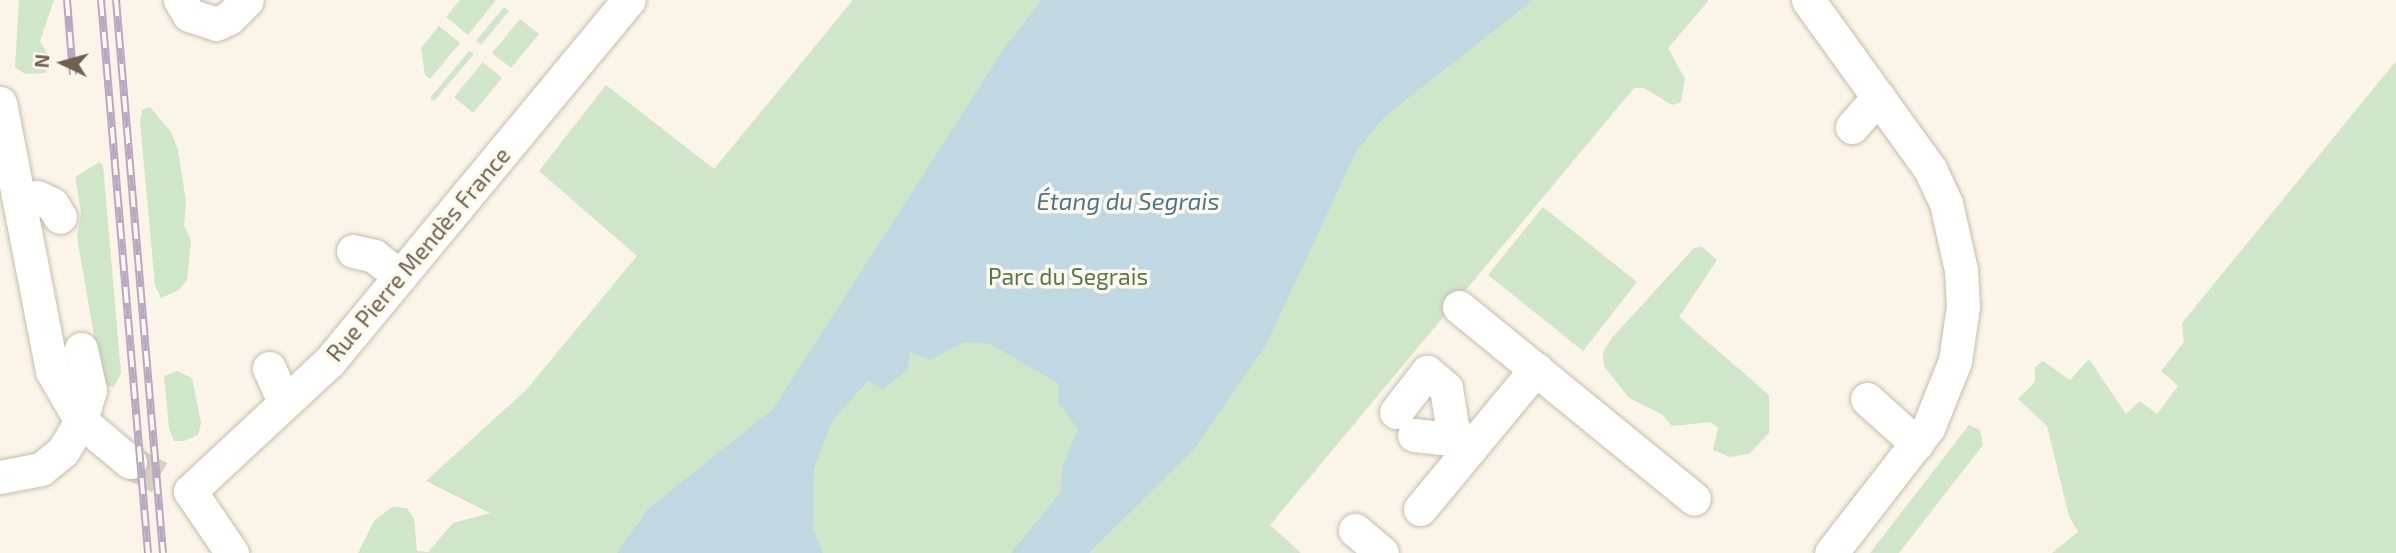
<!DOCTYPE html>
<html>
<head>
<meta charset="utf-8">
<style>
  body { margin:0 }
  #map { position:relative; width:2396px; height:553px; overflow:hidden; background:#faf5e8; font-family:"Exo 2",sans-serif }
  div>[style] { position:absolute }
  [style*='--x'] { left:calc(var(--x)*1px); top:calc(var(--y)*1px); width:calc(var(--w)*1px); rotate:calc(var(--a)*1deg) }
  .green>* { inset:0; background:#d0e6c8 }
  .water>* { inset:0; background:#bfd8e1 }
  .minor-tunnel>* { height:33px; margin-top:-16.5px; transform-origin:0; background:repeating-linear-gradient(90deg,#d8d0c2 0 33px,transparent 0 50px) }
  .roads { filter:drop-shadow(0 0 2px #c7bcad) drop-shadow(0 0 2px #c7bcad) }
  .minor>* { height:33px; margin:-16.5px; padding:0 16.5px; transform-origin:16.5px; border-radius:16.5px; background:#fff }
  .rail>* { height:8px; margin-top:-4px; transform-origin:0; background:repeating-linear-gradient(90deg,#fdf9ee 0 16px,#b9a8c2 0 32px); box-sizing:border-box; border-block:2px solid #b9a8c2 }
  span { translate:-50% -50%; white-space:nowrap; text-align:center; line-height:1.15; -webkit-text-stroke:7px #fdf9ee; paint-order:stroke }
  .street-label { font-size:23px; color:#71604f }
  .park-label { font-size:23px; color:#547a4c }
  .water-label { font-size:24px; color:#4f7788; font-style:italic }
  .north { position:absolute; left:28px; top:28px; width:70px; height:70px; -webkit-text-stroke:5px #fdf9ee; paint-order:stroke; rotate:275deg; font-size:19px; font-weight:700; line-height:28px; text-align:center; color:#71604f }
  .north::after { content:''; display:block; margin:auto; width:24px; height:32px; background:#71604f; clip-path:polygon(50% 0,100% 100%,50% 72%,0 100%) }
</style>
</head>
<body>
<div id="map">
  <div class="green">
    <i style="clip-path:polygon(19px 0,54px 0,40px 41px,52px 62px,45px 73px,25px 74px,15px 67px)"></i>
    <i style="clip-path:polygon(460px 0,496px 0,468px 35px,446px 17px)"></i>
    <i style="clip-path:polygon(853px 0,1709px 0,1668px 48px,1685px 79px,1681px 102px,1672px 105px,1644px 88px,1634px 88px,1270px 525px,1301px 553px,358px 553px,374px 521px,392px 507px,407px 508px,414px 518px,417px 551px,428px 552px,453px 523px,490px 513px,426px 481px,526px 390px,637px 256px,539px 171px,606px 85px,714px 169px)"></i>
    <i style="clip-path:polygon(504px 7px,509px 11px,481px 45px,476px 41px)"></i>
    <i style="clip-path:polygon(520px 19px,539px 34px,511px 68px,492px 53px)"></i>
    <i style="clip-path:polygon(439px 26px,460px 43px,430px 79px,425px 75px,421px 48px)"></i>
    <i style="clip-path:polygon(469px 51px,474px 54px,434px 101px,430px 98px)"></i>
    <i style="clip-path:polygon(2396px 61px,2396px 553px,2052px 553px,2078px 532px,2069px 516px,2047px 426px,2018px 399px,2035px 382px,2035px 367px,2043px 361px,2070px 380px,2089px 359px,2126px 414px,2140px 401px,2157px 414px,2178px 386px,2161px 371px,2184px 342px,2182px 323px)"></i>
    <i style="clip-path:polygon(483px 62px,502px 78px,473px 113px,454px 97px)"></i>
    <i style="clip-path:polygon(150px 107px,171px 132px,178px 149px,186px 202px,184px 225px,191px 241px,187px 280px,179px 290px,161px 298px,155px 285px,140px 122px,142px 110px)"></i>
    <i style="clip-path:polygon(99px 162px,103px 165px,121px 373px,114px 387px,108px 386px,100px 371px,77px 237px,81px 213px,75px 177px)"></i>
    <i style="clip-path:polygon(1543px 207px,1637px 282px,1583px 351px,1488px 275px)"></i>
    <i style="clip-path:polygon(1702px 247px,1717px 260px,1679px 317px,1769px 395px,1769px 433px,1749px 454px,1730px 457px,1713px 450px,1718px 428px,1711px 422px,1672px 426px,1663px 415px,1629px 398px,1604px 366px,1603px 352px,1611px 339px,1694px 248px)"></i>
    <i style="clip-path:polygon(177px 371px,192px 378px,201px 423px,198px 435px,184px 441px,174px 441px,169px 428px,164px 376px)"></i>
    <i style="clip-path:polygon(1969px 425px,1980px 430px,1983px 445px,1899px 553px,1870px 553px)"></i>
  </div>
  <div class="water">
    <i style="clip-path:polygon(1042px 0,1533px 0,1384px 117px,1356px 152px,1266px 345px,1194px 449px,1089px 553px,1011px 553px,1060px 493px,1063px 465px,1078px 429px,1059px 404px,1058px 383px,990px 344px,964px 342px,930px 360px,910px 352px,908px 370px,883px 389px,868px 381px,832px 421px,814px 469px,813px 529px,823px 553px,617px 553px,648px 509px,773px 409px,1007px 44px)"></i>
  </div>
  <div class="minor-tunnel">
    <i style="--x:130;--y:462;--w:42;--a:27.2"></i>
  </div>
  <div class="roads">
    <div class="minor">
      <i style="--x:180;--y:0;--w:17;--a:59"></i>
      <i style="--x:189;--y:15;--w:28;--a:18"></i>
      <i style="--x:216;--y:24;--w:14;--a:-25"></i>
      <i style="--x:229;--y:18;--w:25;--a:-45"></i>
      <i style="--x:1808;--y:0;--w:208;--a:54.2"></i>
      <i style="--x:1930;--y:169;--w:38;--a:65"></i>
      <i style="--x:1946;--y:203;--w:69;--a:77.4"></i>
      <i style="--x:1961;--y:270;--w:36;--a:87"></i>
      <i style="--x:1963;--y:306;--w:56;--a:98.3"></i>
      <i style="--x:1955;--y:361;--w:72;--a:111.9"></i>
      <i style="--x:1928;--y:428;--w:158;--a:127.8"></i>
      <i style="--x:0;--y:103;--w:273;--a:79"></i>
      <i style="--x:52;--y:371;--w:58;--a:59.9"></i>
      <i style="--x:81;--y:421;--w:64;--a:39.9"></i>
      <i style="--x:1852;--y:127;--w:40;--a:-49"></i>
      <i style="--x:19;--y:200;--w:18;--a:-9"></i>
      <i style="--x:37;--y:197;--w:17;--a:25"></i>
      <i style="--x:52;--y:204;--w:15;--a:58"></i>
      <i style="--x:353;--y:251;--w:22;--a:13"></i>
      <i style="--x:374;--y:256;--w:33;--a:38"></i>
      <i style="--x:1459;--y:307;--w:303;--a:39.2"></i>
      <i style="--x:269;--y:368;--w:36;--a:66"></i>
      <i style="--x:1867;--y:399;--w:67;--a:42"></i>
      <i style="--x:1396;--y:412;--w:51;--a:-52.2"></i>
      <i style="--x:1427;--y:372;--w:25;--a:40"></i>
      <i style="--x:1446;--y:388;--w:37;--a:81"></i>
      <i style="--x:1452;--y:425;--w:16;--a:68"></i>
      <i style="--x:1458;--y:440;--w:15;--a:42"></i>
      <i style="--x:1414;--y:435;--w:44;--a:6.5"></i>
      <i style="--x:0;--y:477;--w:42;--a:-11"></i>
      <i style="--x:41;--y:469;--w:28;--a:-39"></i>
      <i style="--x:63;--y:451;--w:35;--a:-59"></i>
      <i style="--x:81;--y:421;--w:32;--a:-74"></i>
      <i style="--x:90;--y:390;--w:42;--a:-102.4"></i>
      <i style="--x:190;--y:491;--w:190;--a:-42.9"></i>
      <i style="--x:329;--y:362;--w:470;--a:-50.4"></i>
      <i style="--x:190;--y:491;--w:75;--a:55.9"></i>
      <i style="--x:1420;--y:509;--w:182;--a:-50.4"></i>
      <i style="--x:1355;--y:530;--w:35;--a:40"></i>
    </div>
  </div>
  <div class="rail">
    <i style="--x:67;--y:0;--w:75;--a:85.4"></i>
    <i style="--x:101;--y:0;--w:555;--a:85.14"></i>
    <i style="--x:116;--y:0;--w:555;--a:85.14"></i>
  </div>
  <div class="street-label">
    <span style="left:418px;top:254px;rotate:-50deg">Rue Pierre Mendès France</span>
  </div>
  <div class="park-label">
    <span style="left:1068px;top:276px">Parc du Segrais</span>
  </div>
  <div class="water-label">
    <span style="left:1128px;top:201px">Étang du Segrais</span>
  </div>
  <div class="north">N</div>
</div>
</body>
</html>
